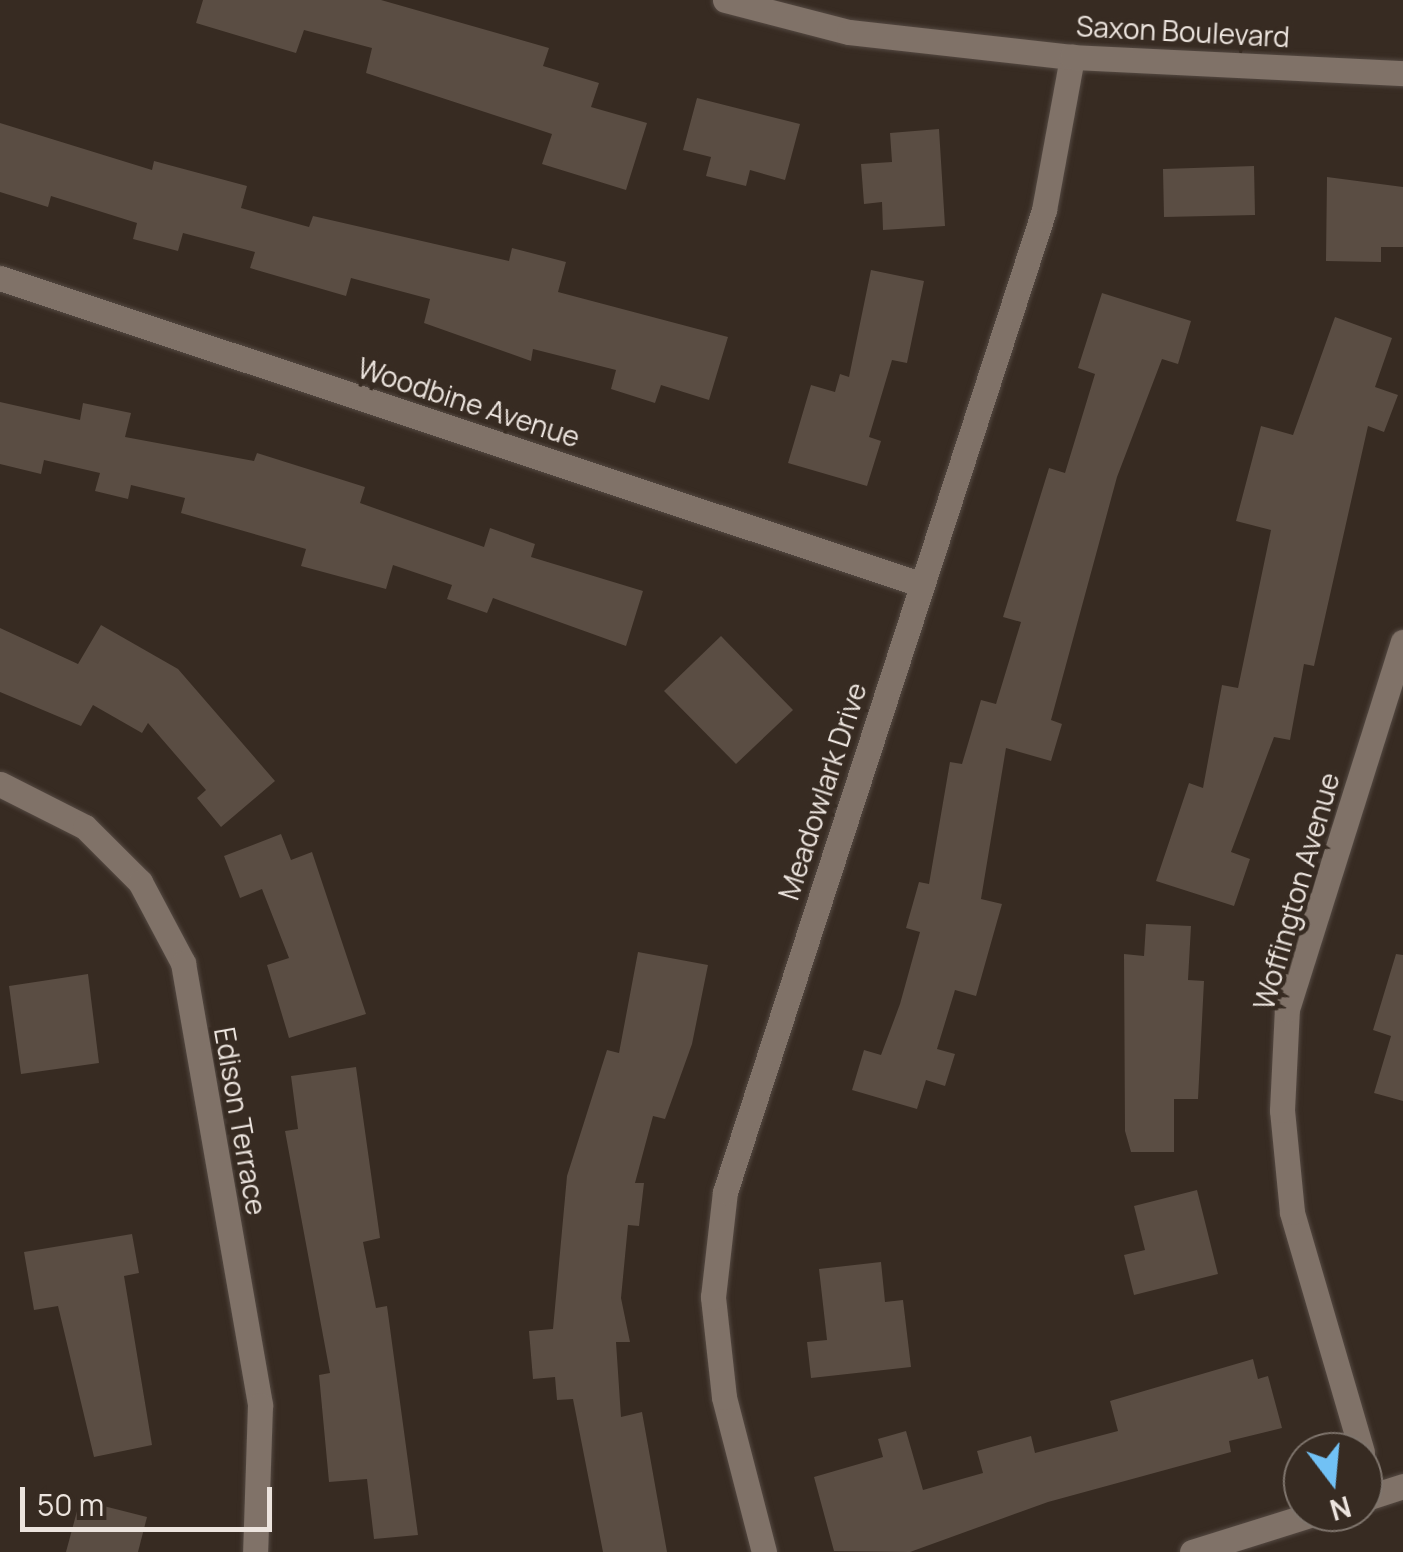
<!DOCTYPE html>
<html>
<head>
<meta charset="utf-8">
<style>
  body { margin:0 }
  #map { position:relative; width:1403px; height:1552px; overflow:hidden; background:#372b22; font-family:Manrope,sans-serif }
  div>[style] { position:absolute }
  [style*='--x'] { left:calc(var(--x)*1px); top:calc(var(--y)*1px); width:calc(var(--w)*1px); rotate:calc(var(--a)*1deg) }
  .building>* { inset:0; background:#5a4d43 }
  .roads { filter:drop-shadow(0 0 2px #544942) drop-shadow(0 0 2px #544942) }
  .street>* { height:25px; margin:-12.5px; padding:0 12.5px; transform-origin:12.5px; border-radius:12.5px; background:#807268 }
  .secondary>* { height:25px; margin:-12.5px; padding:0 12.5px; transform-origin:12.5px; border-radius:12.5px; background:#807268 }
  span { translate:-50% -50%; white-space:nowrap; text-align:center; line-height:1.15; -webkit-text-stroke:9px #372b22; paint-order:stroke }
  .street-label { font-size:28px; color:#ece4de }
  .north { position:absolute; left:1283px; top:1432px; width:100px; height:100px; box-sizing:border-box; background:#372b22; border:2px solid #7f756d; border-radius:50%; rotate:164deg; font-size:28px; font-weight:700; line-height:40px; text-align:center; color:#ece4de }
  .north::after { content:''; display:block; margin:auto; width:35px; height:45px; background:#71c1f5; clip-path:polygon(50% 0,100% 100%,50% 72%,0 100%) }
  .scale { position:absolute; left:20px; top:1487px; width:252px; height:45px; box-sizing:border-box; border:5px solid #ece4de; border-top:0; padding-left:12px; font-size:30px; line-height:35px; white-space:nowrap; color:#ece4de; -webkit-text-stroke:8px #372b22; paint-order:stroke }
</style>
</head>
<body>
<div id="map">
  <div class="building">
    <i style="clip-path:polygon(203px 0,381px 0,549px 48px,543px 66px,599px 83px,591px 107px,647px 123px,626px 190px,542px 164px,552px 134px,366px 73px,372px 48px,304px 30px,296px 53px,196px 23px)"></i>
    <i style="clip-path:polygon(697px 98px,800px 124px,785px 180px,750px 170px,746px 186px,706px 176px,711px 157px,683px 150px)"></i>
    <i style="clip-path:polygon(0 123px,152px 170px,154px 161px,247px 186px,241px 208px,309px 227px,313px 216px,509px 261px,512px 248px,566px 262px,558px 292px,728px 337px,709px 400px,661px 385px,655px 403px,611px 389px,616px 370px,533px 349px,531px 361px,424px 323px,430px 299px,351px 278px,346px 296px,250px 268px,255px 252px,183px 233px,178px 251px,133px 239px,137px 223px,51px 196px,48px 207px,0 192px)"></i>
    <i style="clip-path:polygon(939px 129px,945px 226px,883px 230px,882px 202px,864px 204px,861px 164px,892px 162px,890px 133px)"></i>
    <i style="clip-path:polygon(1254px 166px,1255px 215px,1164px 217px,1163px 169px)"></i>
    <i style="clip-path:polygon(1327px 177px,1403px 187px,1403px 247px,1381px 247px,1381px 262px,1326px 261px)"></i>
    <i style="clip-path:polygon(871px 270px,924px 281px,907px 363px,892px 360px,869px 437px,881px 441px,867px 486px,788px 463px,811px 385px,835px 392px,840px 374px,849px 377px)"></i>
    <i style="clip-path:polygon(1102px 293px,1191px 321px,1178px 364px,1162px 359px,1117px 477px,1051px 720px,1062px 724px,1051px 761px,1006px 748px,981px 899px,1002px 904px,976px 996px,955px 990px,937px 1049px,955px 1054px,945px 1086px,926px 1080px,917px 1109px,852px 1090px,864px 1050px,881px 1055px,900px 1004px,920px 932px,906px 928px,919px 882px,929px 884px,950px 762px,962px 764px,981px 700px,996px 704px,1021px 622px,1003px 617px,1049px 468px,1065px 473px,1095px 374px,1078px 368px)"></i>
    <i style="clip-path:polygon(1335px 317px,1392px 338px,1375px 387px,1398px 395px,1384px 432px,1368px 426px,1314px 666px,1304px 664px,1290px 740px,1274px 737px,1231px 852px,1250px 859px,1234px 906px,1156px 881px,1189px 783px,1203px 788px,1222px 685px,1238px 688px,1271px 530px,1236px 521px,1261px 426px,1293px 435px)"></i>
    <i style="clip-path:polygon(0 402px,80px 420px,83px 403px,131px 413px,125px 437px,254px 461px,257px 453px,365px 487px,360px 503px,484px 547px,490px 528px,535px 544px,531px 557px,643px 591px,626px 646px,493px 598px,487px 613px,447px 599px,452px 585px,393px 565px,386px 589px,301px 566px,306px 549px,181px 513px,185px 498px,131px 485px,128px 499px,95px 491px,100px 473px,44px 460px,41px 474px,0 464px)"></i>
    <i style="clip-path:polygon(101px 625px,178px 669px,275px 781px,221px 827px,197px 798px,206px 790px,148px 723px,142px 733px,93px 705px,81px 726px,0 692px,0 628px,78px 664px)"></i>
    <i style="clip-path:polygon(721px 636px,793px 710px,736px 764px,664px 691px)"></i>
    <i style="clip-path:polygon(281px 834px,291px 860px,312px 852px,366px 1014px,289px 1038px,267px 965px,289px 958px,262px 889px,240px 898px,224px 856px)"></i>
    <i style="clip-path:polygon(1146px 924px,1191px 926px,1188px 980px,1204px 981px,1198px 1099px,1174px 1099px,1174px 1152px,1131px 1152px,1125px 1131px,1124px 954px,1144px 956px)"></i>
    <i style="clip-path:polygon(638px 952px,708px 965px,692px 1044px,665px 1119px,653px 1116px,635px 1183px,644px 1183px,639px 1226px,628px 1225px,621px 1298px,630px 1342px,616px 1342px,621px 1417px,642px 1412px,667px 1552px,603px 1552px,573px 1399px,557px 1400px,555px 1377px,533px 1379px,529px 1331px,553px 1329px,567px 1176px,607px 1050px,619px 1053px)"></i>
    <i style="clip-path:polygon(1396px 954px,1403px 955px,1403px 1101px,1374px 1093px,1391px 1036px,1373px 1030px)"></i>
    <i style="clip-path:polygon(88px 974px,99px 1063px,21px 1074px,9px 986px)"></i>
    <i style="clip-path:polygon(356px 1067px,380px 1238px,363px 1242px,376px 1308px,387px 1306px,418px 1535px,374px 1539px,367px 1479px,329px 1482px,319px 1375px,330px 1373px,285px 1131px,298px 1129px,291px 1076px)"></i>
    <i style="clip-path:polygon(1197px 1190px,1218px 1274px,1134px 1295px,1124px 1255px,1145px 1250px,1134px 1206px)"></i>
    <i style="clip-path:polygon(132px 1234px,139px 1273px,124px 1276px,152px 1445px,94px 1457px,58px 1306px,34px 1310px,24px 1252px)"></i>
    <i style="clip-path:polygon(881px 1262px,885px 1302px,903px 1300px,911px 1367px,811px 1378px,807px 1342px,827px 1340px,819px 1269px)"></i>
    <i style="clip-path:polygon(1253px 1359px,1258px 1379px,1268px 1376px,1282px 1428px,1229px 1441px,1231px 1452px,1048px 1502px,910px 1552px,834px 1551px,814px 1477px,883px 1457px,878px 1439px,906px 1431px,923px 1490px,983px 1473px,977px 1451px,1031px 1436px,1035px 1453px,1118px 1431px,1110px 1401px)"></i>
    <i style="clip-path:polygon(80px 1500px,147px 1517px,138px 1552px,66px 1552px)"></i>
  </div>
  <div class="roads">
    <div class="street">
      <i style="--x:0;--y:278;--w:970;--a:18.4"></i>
      <i style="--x:0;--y:784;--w:95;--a:26.8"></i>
      <i style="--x:85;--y:827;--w:78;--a:45"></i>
      <i style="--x:140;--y:882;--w:92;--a:62"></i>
      <i style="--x:183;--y:963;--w:449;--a:80.1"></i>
      <i style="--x:260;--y:1405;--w:147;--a:91.9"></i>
      <i style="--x:1362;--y:1452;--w:250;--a:-106.3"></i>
      <i style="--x:1292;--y:1212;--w:102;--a:-95.6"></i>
      <i style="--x:1282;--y:1110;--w:101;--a:-87.2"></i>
      <i style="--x:1287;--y:1009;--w:385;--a:-72.5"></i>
      <i style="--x:1363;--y:1499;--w:42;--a:-18"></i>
      <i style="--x:764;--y:1552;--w:160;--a:-104.5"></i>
      <i style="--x:724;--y:1397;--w:101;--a:-96.3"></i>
      <i style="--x:713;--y:1297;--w:106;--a:-83.5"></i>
      <i style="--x:725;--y:1192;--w:1033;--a:-72"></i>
      <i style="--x:1044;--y:210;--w:156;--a:-79.6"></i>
      <i style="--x:1192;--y:1552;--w:134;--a:-17.4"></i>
    </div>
    <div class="secondary">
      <i style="--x:725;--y:0;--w:128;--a:14.5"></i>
      <i style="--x:849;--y:32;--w:224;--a:6.4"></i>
      <i style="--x:1072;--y:57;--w:331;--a:2.8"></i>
    </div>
  </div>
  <div class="street-label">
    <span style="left:1183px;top:31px;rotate:3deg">Saxon Boulevard</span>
    <span style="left:469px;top:402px;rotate:18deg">Woodbine Avenue</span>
    <span style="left:822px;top:791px;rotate:-72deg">Meadowlark Drive</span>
    <span style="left:1296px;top:891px;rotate:-74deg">Woffington Avenue</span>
    <span style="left:241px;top:1121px;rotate:80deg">Edison Terrace</span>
  </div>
  <div class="north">N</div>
  <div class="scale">50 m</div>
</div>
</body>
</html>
